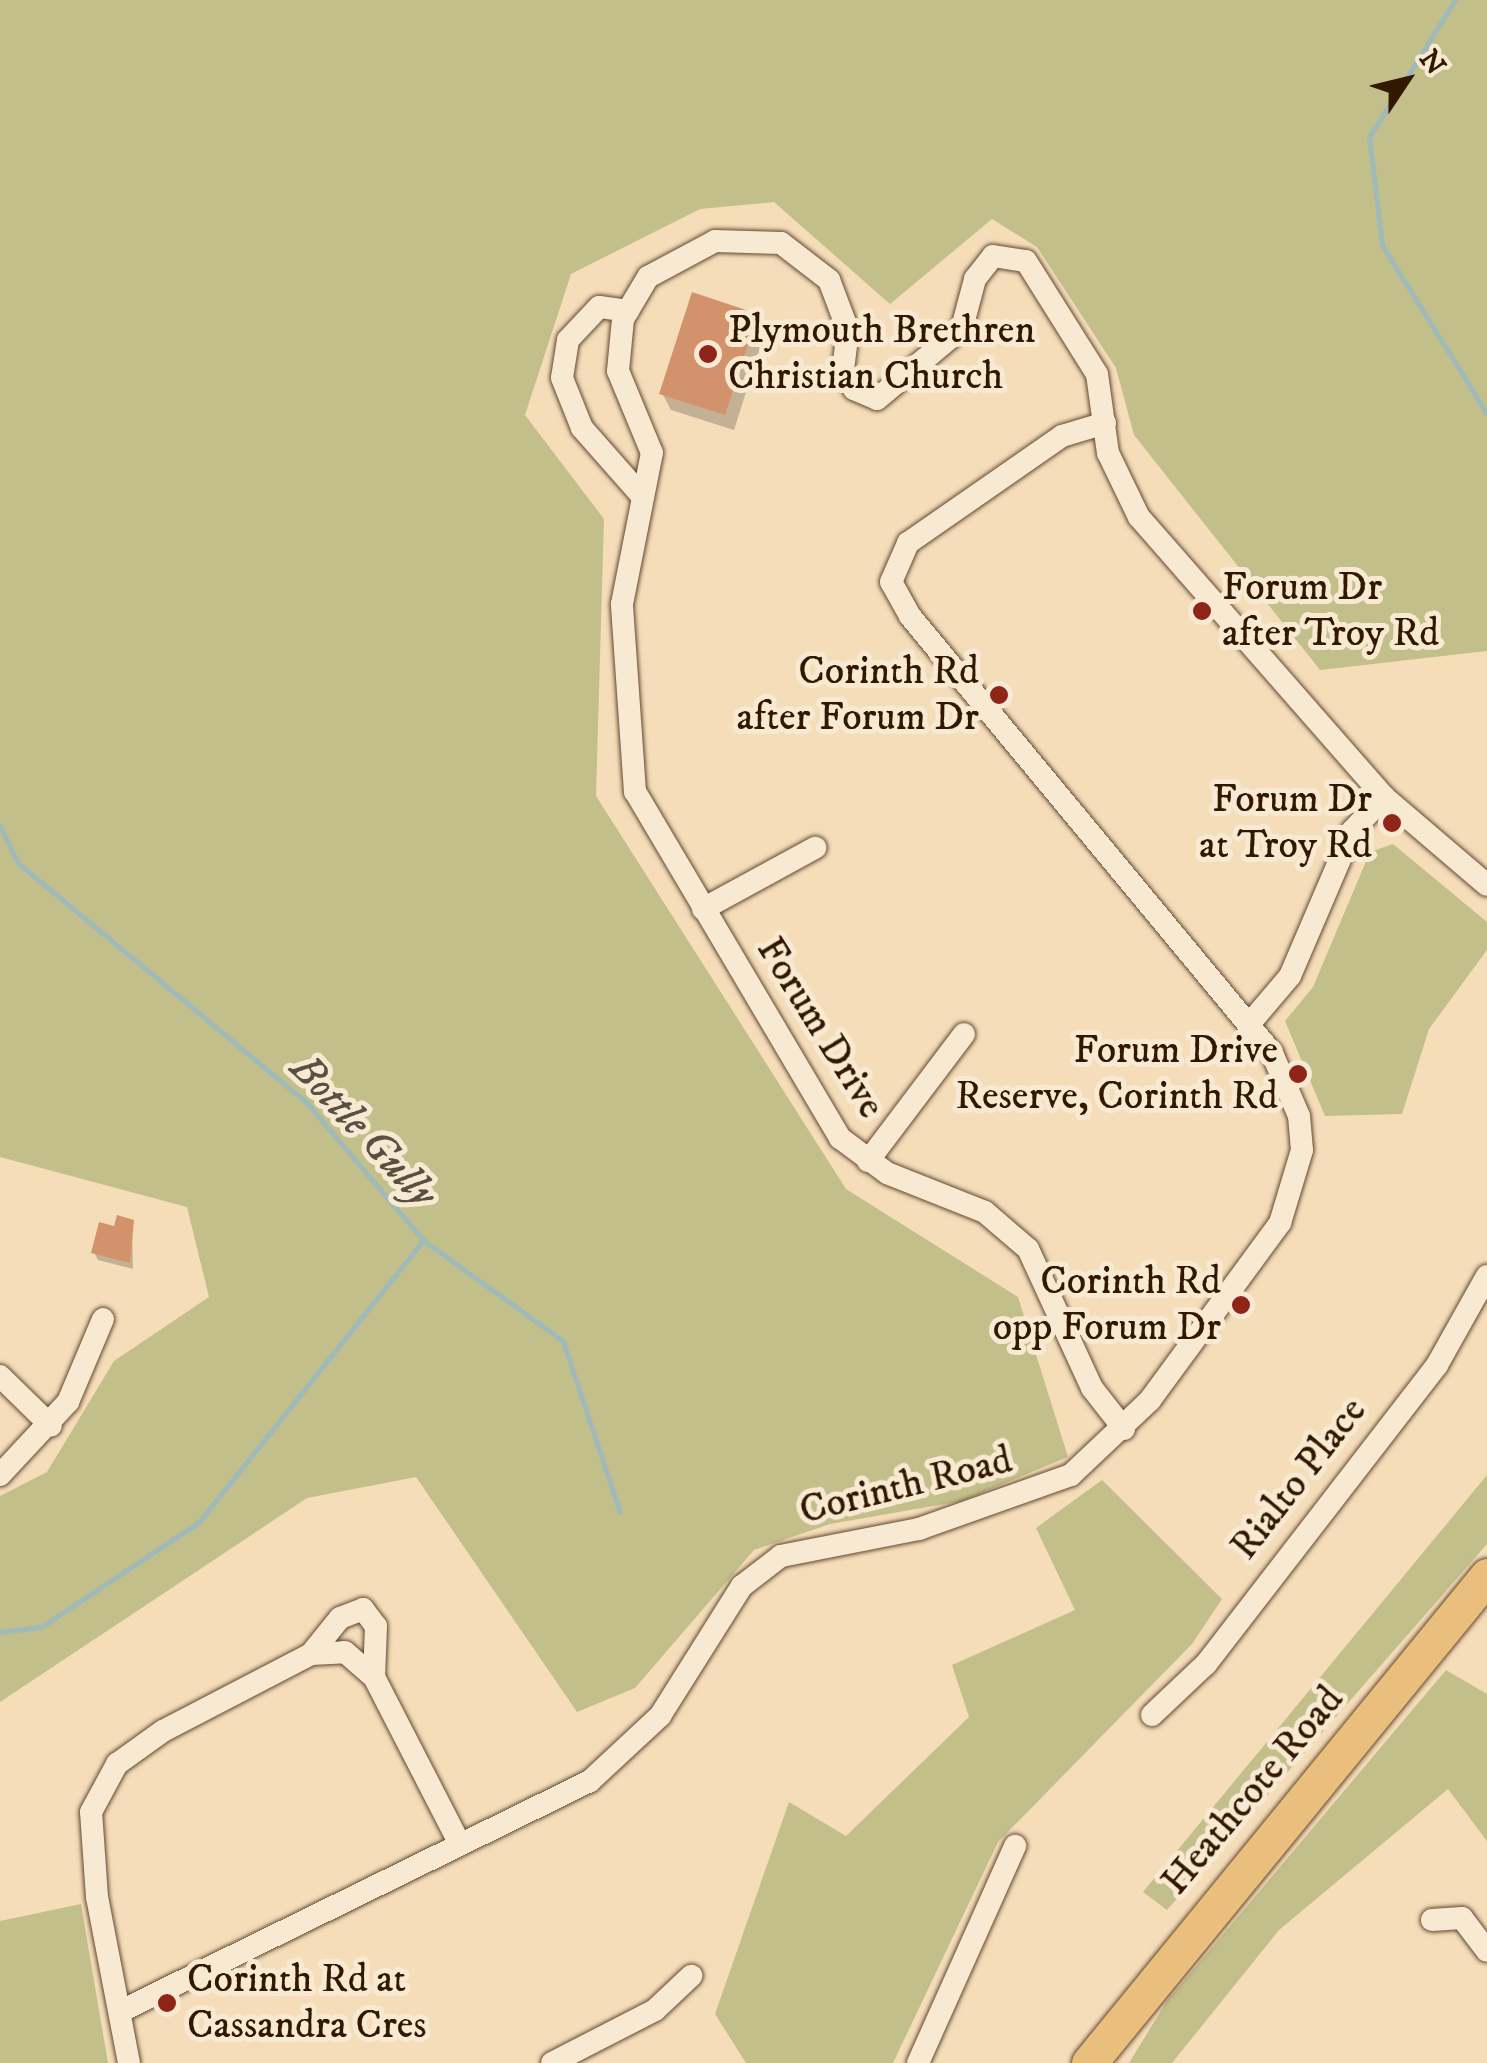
<!DOCTYPE html>
<html>
<head>
<meta charset="utf-8">
<style>
  body { margin:0 }
  #map { position:relative; width:1487px; height:2063px; overflow:hidden; background:#f5ddba; font-family:"IM FELL DW Pica",serif }
  div>[style] { position:absolute }
  [style*='--x'] { left:calc(var(--x)*1px); top:calc(var(--y)*1px); width:calc(var(--w)*1px); rotate:calc(var(--a)*1deg) }
  .green>* { inset:0; background:#c2bf8b }
  .shadow>* { inset:0; background:#0003 }
  .stream>* { height:5px; margin:-2.5px; padding:0 2.5px; transform-origin:2.5px; border-radius:2.5px; background:#9fbab9 }
  .building>* { inset:0; background:#d2936c }
  .roads { filter:drop-shadow(0 0 2px #63492e) drop-shadow(0 0 2px #63492e) }
  .minor>* { height:22px; margin:-11px; padding:0 11px; transform-origin:11px; border-radius:11px; background:#f8e9d2 }
  .highway>* { height:35px; margin:-17.5px; padding:0 17.5px; transform-origin:17.5px; border-radius:17.5px; background:#eabe7d }
  .dots>* { width:28px; height:28px; translate:-50% -50%; box-sizing:border-box; border:5px solid #f8e9d2; border-radius:50% }
  span { translate:-50% -50%; white-space:nowrap; text-align:center; line-height:1.15; -webkit-text-stroke:10px #f8e9d2; paint-order:stroke }
  .poi-label { font-size:40px; color:#321800 }
  .left { translate:0 -50%; text-align:left }
  .right { translate:-100% -50%; text-align:right }
  .street-label { font-size:40px; color:#321800 }
  .water-label { font-size:42px; color:#585141; font-style:italic }
  .north { position:absolute; left:1357px; top:30px; width:100px; height:100px; -webkit-text-stroke:8px #f8e9d2; paint-order:stroke; rotate:55deg; font-size:28px; font-weight:700; line-height:40px; text-align:center; color:#321800 }
  .north::after { content:''; display:block; margin:auto; width:35px; height:45px; background:#321800; clip-path:polygon(50% 0,100% 100%,50% 72%,0 100%) }
</style>
</head>
<body>
<div id="map">
  <div class="green">
    <i style="clip-path:polygon(0 0,1487px 0,1487px 651px,1320px 670px,1134px 435px,1116px 368px,1037px 247px,992px 219px,890px 304px,774px 202px,700px 209px,571px 274px,525px 415px,604px 519px,596px 796px,846px 1189px,1018px 1297px,1068px 1457px,962px 1501px,830px 1524px,754px 1550px,635px 1688px,577px 1712px,416px 1477px,307px 1498px,0 1702px,0 1496px,47px 1472px,114px 1361px,209px 1297px,187px 1207px,0 1157px)"></i>
    <i style="clip-path:polygon(1393px 844px,1487px 922px,1487px 950px,1429px 1029px,1402px 1114px,1325px 1116px,1285px 1021px,1313px 987px,1370px 852px)"></i>
    <i style="clip-path:polygon(1487px 1475px,1487px 1544px,1167px 1910px,1143px 1892px)"></i>
    <i style="clip-path:polygon(1102px 1480px,1222px 1599px,1192px 1644px,998px 1842px,893px 2063px,746px 2063px,715px 2014px,789px 1802px,846px 1836px,969px 1717px,952px 1665px,1075px 1610px,1036px 1528px)"></i>
    <i style="clip-path:polygon(1446px 1670px,1487px 1694px,1487px 1841px,1448px 1789px,1279px 1930px,1172px 2063px,1129px 2063px,1167px 2001px)"></i>
    <i style="clip-path:polygon(81px 1904px,108px 2063px,0 2063px,0 1921px)"></i>
  </div>
  <div class="shadow">
    <i style="clip-path:polygon(756px 316px,765px 332px,734px 430px,671px 410px,662px 393px)"></i>
    <i style="clip-path:polygon(132px 1222px,133px 1269px,98px 1260px,94px 1252px)"></i>
  </div>
  <div class="stream">
    <i style="--x:1455;--y:0;--w:162;--a:122.1"></i>
    <i style="--x:1369;--y:137;--w:109;--a:83.1"></i>
    <i style="--x:1382;--y:245;--w:199;--a:58.1"></i>
    <i style="--x:0;--y:826;--w:41;--a:64.1"></i>
    <i style="--x:18;--y:863;--w:376;--a:39.7"></i>
    <i style="--x:307;--y:1103;--w:180;--a:49.7"></i>
    <i style="--x:423;--y:1240;--w:173;--a:35.8"></i>
    <i style="--x:563;--y:1341;--w:180;--a:71.6"></i>
    <i style="--x:0;--y:1632;--w:41;--a:-7"></i>
    <i style="--x:41;--y:1627;--w:190;--a:-33.6"></i>
    <i style="--x:199;--y:1522;--w:360;--a:-51.5"></i>
  </div>
  <div class="building">
    <i style="clip-path:polygon(692px 292px,758px 314px,725px 415px,659px 394px)"></i>
    <i style="clip-path:polygon(117px 1215px,134px 1220px,130px 1263px,91px 1253px,99px 1222px,114px 1226px)"></i>
  </div>
  <div class="roads">
    <div class="minor">
      <i style="--x:628;--y:311;--w:29;--a:-172"></i>
      <i style="--x:599;--y:307;--w:45;--a:133.2"></i>
      <i style="--x:568;--y:340;--w:38;--a:99"></i>
      <i style="--x:562;--y:378;--w:54;--a:68.2"></i>
      <i style="--x:582;--y:428;--w:89;--a:48.6"></i>
      <i style="--x:703;--y:909;--w:128;--a:-28.6"></i>
      <i style="--x:1251;--y:1022;--w:60;--a:-49.7"></i>
      <i style="--x:1290;--y:976;--w:158;--a:-66.8"></i>
      <i style="--x:1352;--y:831;--w:47;--a:-46.7"></i>
      <i style="--x:868;--y:1161;--w:159;--a:-52.9"></i>
      <i style="--x:0;--y:1376;--w:71;--a:44.4"></i>
      <i style="--x:1124;--y:1429;--w:52;--a:-128"></i>
      <i style="--x:1092;--y:1388;--w:153;--a:-114.7"></i>
      <i style="--x:1028;--y:1249;--w:57;--a:-139.3"></i>
      <i style="--x:985;--y:1212;--w:105;--a:-158.3"></i>
      <i style="--x:887;--y:1173;--w:59;--a:-143.3"></i>
      <i style="--x:840;--y:1138;--w:402;--a:-120.6"></i>
      <i style="--x:635;--y:792;--w:188;--a:-94"></i>
      <i style="--x:622;--y:604;--w:154;--a:-78.8"></i>
      <i style="--x:652;--y:453;--w:89;--a:-112.5"></i>
      <i style="--x:618;--y:371;--w:52;--a:-84.5"></i>
      <i style="--x:623;--y:319;--w:49;--a:-59.2"></i>
      <i style="--x:648;--y:277;--w:76;--a:-28.2"></i>
      <i style="--x:715;--y:241;--w:66;--a:1.7"></i>
      <i style="--x:781;--y:243;--w:61;--a:37.6"></i>
      <i style="--x:829;--y:280;--w:53;--a:69.2"></i>
      <i style="--x:848;--y:330;--w:40;--a:97.1"></i>
      <i style="--x:843;--y:370;--w:22;--a:60"></i>
      <i style="--x:854;--y:389;--w:25;--a:23"></i>
      <i style="--x:877;--y:399;--w:111;--a:-39.9"></i>
      <i style="--x:962;--y:328;--w:51;--a:-75.1"></i>
      <i style="--x:975;--y:279;--w:29;--a:-52"></i>
      <i style="--x:993;--y:256;--w:33;--a:9"></i>
      <i style="--x:1026;--y:261;--w:133;--a:57.9"></i>
      <i style="--x:1097;--y:374;--w:80;--a:82.1"></i>
      <i style="--x:1108;--y:453;--w:71;--a:64.2"></i>
      <i style="--x:1139;--y:517;--w:372;--a:48.8"></i>
      <i style="--x:1384;--y:797;--w:135;--a:40.5"></i>
      <i style="--x:0;--y:1475;--w:100;--a:-47"></i>
      <i style="--x:68;--y:1402;--w:90;--a:-67.1"></i>
      <i style="--x:311;--y:1654;--w:46;--a:-51.1"></i>
      <i style="--x:340;--y:1618;--w:25;--a:-21"></i>
      <i style="--x:363;--y:1609;--w:21;--a:53"></i>
      <i style="--x:376;--y:1626;--w:51;--a:92.2"></i>
      <i style="--x:1152;--y:1715;--w:74;--a:-43.4"></i>
      <i style="--x:1206;--y:1664;--w:378;--a:-52.3"></i>
      <i style="--x:1437;--y:1365;--w:102;--a:-60.7"></i>
      <i style="--x:1432;--y:1920;--w:30;--a:-4"></i>
      <i style="--x:1462;--y:1918;--w:41;--a:52.9"></i>
      <i style="--x:123;--y:2010;--w:520;--a:-26.12"></i>
      <i style="--x:590;--y:1781;--w:96;--a:-42.9"></i>
      <i style="--x:660;--y:1716;--w:154;--a:-57.8"></i>
      <i style="--x:742;--y:1586;--w:49;--a:-37.6"></i>
      <i style="--x:781;--y:1556;--w:141;--a:-11.1"></i>
      <i style="--x:919;--y:1529;--w:161;--a:-19.6"></i>
      <i style="--x:1071;--y:1475;--w:109;--a:-43.5"></i>
      <i style="--x:1150;--y:1400;--w:220;--a:-53.7"></i>
      <i style="--x:1280;--y:1223;--w:76;--a:-73.2"></i>
      <i style="--x:1302;--y:1150;--w:34;--a:-95"></i>
      <i style="--x:1299;--y:1116;--w:69;--a:-113.2"></i>
      <i style="--x:1272;--y:1053;--w:567;--a:-129.64"></i>
      <i style="--x:910;--y:616;--w:39;--a:-119"></i>
      <i style="--x:891;--y:582;--w:43;--a:-66.4"></i>
      <i style="--x:908;--y:543;--w:188;--a:-34.8"></i>
      <i style="--x:1062;--y:436;--w:45;--a:-16.8"></i>
      <i style="--x:129;--y:2063;--w:169;--a:-100.9"></i>
      <i style="--x:97;--y:1897;--w:85;--a:-94"></i>
      <i style="--x:91;--y:1812;--w:55;--a:-61.6"></i>
      <i style="--x:117;--y:1764;--w:57;--a:-35.7"></i>
      <i style="--x:163;--y:1731;--w:167;--a:-27.5"></i>
      <i style="--x:311;--y:1654;--w:34;--a:-3"></i>
      <i style="--x:345;--y:1652;--w:38;--a:41"></i>
      <i style="--x:374;--y:1677;--w:188;--a:62.8"></i>
      <i style="--x:552;--y:2063;--w:116;--a:-27.2"></i>
      <i style="--x:655;--y:2010;--w:50;--a:-43.4"></i>
      <i style="--x:918;--y:2063;--w:238;--a:-65.9"></i>
    </div>
    <div class="highway">
      <i style="--x:1089;--y:2063;--w:629;--a:-50.74"></i>
    </div>
  </div>
  <div class="dots">
    <i style="left:708px;top:354px;background:#8f2418"></i>
    <i style="left:1202px;top:611px;background:#8f2418"></i>
    <i style="left:999px;top:695px;background:#8f2418"></i>
    <i style="left:1392px;top:823px;background:#8f2418"></i>
    <i style="left:1298px;top:1074px;background:#8f2418"></i>
    <i style="left:1241px;top:1305px;background:#8f2418"></i>
    <i style="left:167px;top:2003px;background:#8f2418"></i>
  </div>
  <div class="poi-label">
    <span class="left" style="left:728px;top:354px">Plymouth Brethren<br>Christian Church</span>
    <span class="left" style="left:1222px;top:611px">Forum Dr<br>after Troy Rd</span>
    <span class="right" style="left:979px;top:695px">Corinth Rd<br>after Forum Dr</span>
    <span class="right" style="left:1372px;top:823px">Forum Dr<br>at Troy Rd</span>
    <span class="right" style="left:1278px;top:1074px">Forum Drive<br>Reserve, Corinth Rd</span>
    <span class="right" style="left:1221px;top:1305px">Corinth Rd<br>opp Forum Dr</span>
    <span class="left" style="left:187px;top:2003px">Corinth Rd at<br>Cassandra Cres</span>
  </div>
  <div class="street-label">
    <span style="left:820px;top:1028px;rotate:58deg">Forum Drive</span>
    <span style="left:1299px;top:1479px;rotate:-52deg">Rialto Place</span>
    <span style="left:906px;top:1486px;rotate:-14deg">Corinth Road</span>
    <span style="left:1253px;top:1791px;rotate:-50deg">Heathcote Road</span>
  </div>
  <div class="water-label">
    <span style="left:363px;top:1131px;rotate:47deg">Bottle Gully</span>
  </div>
  <div class="north">N</div>
</div>
</body>
</html>
